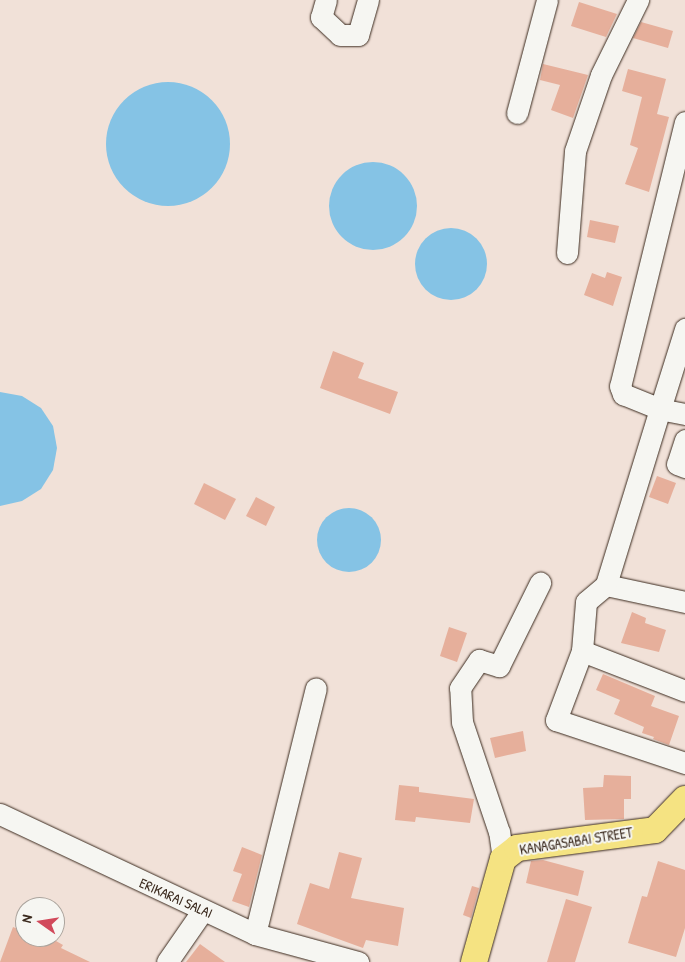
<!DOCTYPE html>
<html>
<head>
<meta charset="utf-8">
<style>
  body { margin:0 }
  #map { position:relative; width:685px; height:962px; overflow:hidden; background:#f1e1d8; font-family:"Patrick Hand",sans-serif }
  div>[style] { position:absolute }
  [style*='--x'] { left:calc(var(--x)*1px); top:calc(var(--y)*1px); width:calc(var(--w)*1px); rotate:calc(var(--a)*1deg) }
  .water>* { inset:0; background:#85c3e5 }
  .round { border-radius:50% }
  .building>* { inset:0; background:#e6af9b }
  .roads { filter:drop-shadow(0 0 1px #3b2a1e) drop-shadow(0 0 1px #3b2a1e) }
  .minor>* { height:21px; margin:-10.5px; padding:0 10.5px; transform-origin:10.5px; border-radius:10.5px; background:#f6f6f2 }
  .major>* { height:26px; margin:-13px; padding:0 13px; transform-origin:13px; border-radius:13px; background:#f5e382 }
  span { translate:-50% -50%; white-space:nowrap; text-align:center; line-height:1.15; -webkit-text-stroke:4px #f6f6f2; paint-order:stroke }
  .street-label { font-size:14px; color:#3b2a1e }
  .north { position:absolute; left:15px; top:897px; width:50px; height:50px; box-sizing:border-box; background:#f6f6f2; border:1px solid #aba49d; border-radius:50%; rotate:283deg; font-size:14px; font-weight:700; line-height:20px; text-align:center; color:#3b2a1e }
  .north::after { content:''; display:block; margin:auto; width:18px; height:22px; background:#d1495b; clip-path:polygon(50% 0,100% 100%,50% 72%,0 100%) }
</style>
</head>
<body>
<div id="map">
  <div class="water">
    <i class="round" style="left:106px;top:82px;width:124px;height:124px"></i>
    <i class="round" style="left:329px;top:162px;width:88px;height:88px"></i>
    <i class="round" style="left:415px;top:228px;width:72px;height:72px"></i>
    <i style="clip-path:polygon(0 392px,22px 396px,41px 408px,53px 426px,57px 448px,53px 470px,41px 489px,22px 501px,0 506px)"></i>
    <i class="round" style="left:317px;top:508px;width:64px;height:64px"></i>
  </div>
  <div class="building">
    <i style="clip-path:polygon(579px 2px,617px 14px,606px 37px,571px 26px)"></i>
    <i style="clip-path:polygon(641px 22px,673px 31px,668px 48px,633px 38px)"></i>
    <i style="clip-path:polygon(543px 64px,588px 75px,573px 118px,551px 110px,560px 85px,540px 80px)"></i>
    <i style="clip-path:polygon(628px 69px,666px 79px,657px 114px,669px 117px,649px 192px,625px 184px,638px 148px,630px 145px,642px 97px,622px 91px)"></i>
    <i style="clip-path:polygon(590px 220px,619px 226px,615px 243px,587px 237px)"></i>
    <i style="clip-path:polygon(607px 272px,622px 277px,613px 306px,584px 295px,592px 273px,605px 278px)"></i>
    <i style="clip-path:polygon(333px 351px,364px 363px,358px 378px,398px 392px,390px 414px,320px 388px)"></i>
    <i style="clip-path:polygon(657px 476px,676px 483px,668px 504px,649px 497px)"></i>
    <i style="clip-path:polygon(204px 483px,236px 499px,225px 520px,194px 504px)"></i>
    <i style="clip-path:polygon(256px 497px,275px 507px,266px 526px,246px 516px)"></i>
    <i style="clip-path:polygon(632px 612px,646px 618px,645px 623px,666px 630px,659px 652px,621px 643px)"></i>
    <i style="clip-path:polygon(449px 627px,467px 633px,457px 662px,440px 656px)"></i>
    <i style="clip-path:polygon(603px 674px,655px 696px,651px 706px,679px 716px,669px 745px,653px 739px,654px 737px,642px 733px,644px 727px,614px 714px,620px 700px,596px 690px)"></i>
    <i style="clip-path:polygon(523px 731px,526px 751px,495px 758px,490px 738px)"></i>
    <i style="clip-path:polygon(604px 775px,631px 776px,631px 799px,624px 799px,624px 819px,585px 820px,583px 788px,603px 787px)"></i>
    <i style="clip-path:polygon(399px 785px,419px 787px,419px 792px,474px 799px,470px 823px,416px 817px,415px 822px,395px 820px)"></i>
    <i style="clip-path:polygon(242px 847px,262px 855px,249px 907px,232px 901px,242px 874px,233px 871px)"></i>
    <i style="clip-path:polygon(339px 852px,362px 858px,351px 898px,404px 908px,398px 946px,366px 940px,363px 948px,297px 924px,310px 883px,329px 889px)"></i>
    <i style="clip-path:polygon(543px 860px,584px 871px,578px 896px,526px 883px,531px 861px)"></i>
    <i style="clip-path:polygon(658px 861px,685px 870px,685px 928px,676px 957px,628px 943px,642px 896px,647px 897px)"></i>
    <i style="clip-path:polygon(472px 886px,479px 888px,471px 918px,463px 915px)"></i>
    <i style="clip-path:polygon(566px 899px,592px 907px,575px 962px,547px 962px)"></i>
    <i style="clip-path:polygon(13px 927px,25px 932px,25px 937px,48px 941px,49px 937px,63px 945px,61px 948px,90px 962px,0 962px)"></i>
    <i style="clip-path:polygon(200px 944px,225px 962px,186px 962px)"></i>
  </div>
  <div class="roads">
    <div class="minor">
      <i style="--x:326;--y:0;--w:18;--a:106"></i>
      <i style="--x:321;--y:17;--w:26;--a:43"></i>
      <i style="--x:340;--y:35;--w:18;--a:0"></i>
      <i style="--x:358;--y:35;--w:36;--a:-74"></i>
      <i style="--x:517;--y:113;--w:117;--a:-75.1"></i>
      <i style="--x:685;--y:122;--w:272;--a:103.8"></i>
      <i style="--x:620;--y:386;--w:9;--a:69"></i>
      <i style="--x:623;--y:394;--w:40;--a:22"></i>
      <i style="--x:660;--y:409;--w:84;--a:-72.6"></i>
      <i style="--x:567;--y:253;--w:102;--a:-85.5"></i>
      <i style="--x:575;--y:151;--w:80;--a:-71.1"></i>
      <i style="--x:601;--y:75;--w:84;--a:-63.7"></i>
      <i style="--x:685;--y:414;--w:25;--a:-169"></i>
      <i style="--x:660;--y:409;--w:184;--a:107.1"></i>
      <i style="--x:606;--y:585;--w:81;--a:12.1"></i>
      <i style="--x:685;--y:440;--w:25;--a:108"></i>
      <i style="--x:677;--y:464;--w:9;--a:21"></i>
      <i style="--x:606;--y:585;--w:26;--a:140"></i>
      <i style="--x:586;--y:602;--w:49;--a:94.7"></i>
      <i style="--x:582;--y:651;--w:74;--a:110.6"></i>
      <i style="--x:556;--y:720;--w:136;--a:18.4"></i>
      <i style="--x:582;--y:651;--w:110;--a:21.2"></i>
      <i style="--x:0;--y:814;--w:282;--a:25.2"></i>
      <i style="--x:255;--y:934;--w:107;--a:15.2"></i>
      <i style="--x:503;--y:859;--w:27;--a:-98"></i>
      <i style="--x:499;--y:832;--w:116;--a:-108.6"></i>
      <i style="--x:462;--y:722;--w:34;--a:-93"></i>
      <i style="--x:460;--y:688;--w:34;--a:-56"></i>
      <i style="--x:479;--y:660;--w:21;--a:17"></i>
      <i style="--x:499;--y:666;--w:93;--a:-63.7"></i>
      <i style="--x:255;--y:934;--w:253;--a:-76.1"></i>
      <i style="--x:167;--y:962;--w:63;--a:-55.3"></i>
    </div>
    <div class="major">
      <i style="--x:474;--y:962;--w:107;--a:-74.3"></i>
      <i style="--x:503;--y:859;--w:18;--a:-38"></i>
      <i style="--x:517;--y:848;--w:139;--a:-7.4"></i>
      <i style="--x:655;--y:830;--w:43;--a:-45.9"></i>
    </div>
  </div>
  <div class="street-label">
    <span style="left:576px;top:841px;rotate:-9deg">KANAGASABAI STREET</span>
    <span style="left:176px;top:898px;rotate:24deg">ERIKARAI SALAI</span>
  </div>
  <div class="north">N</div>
</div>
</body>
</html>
